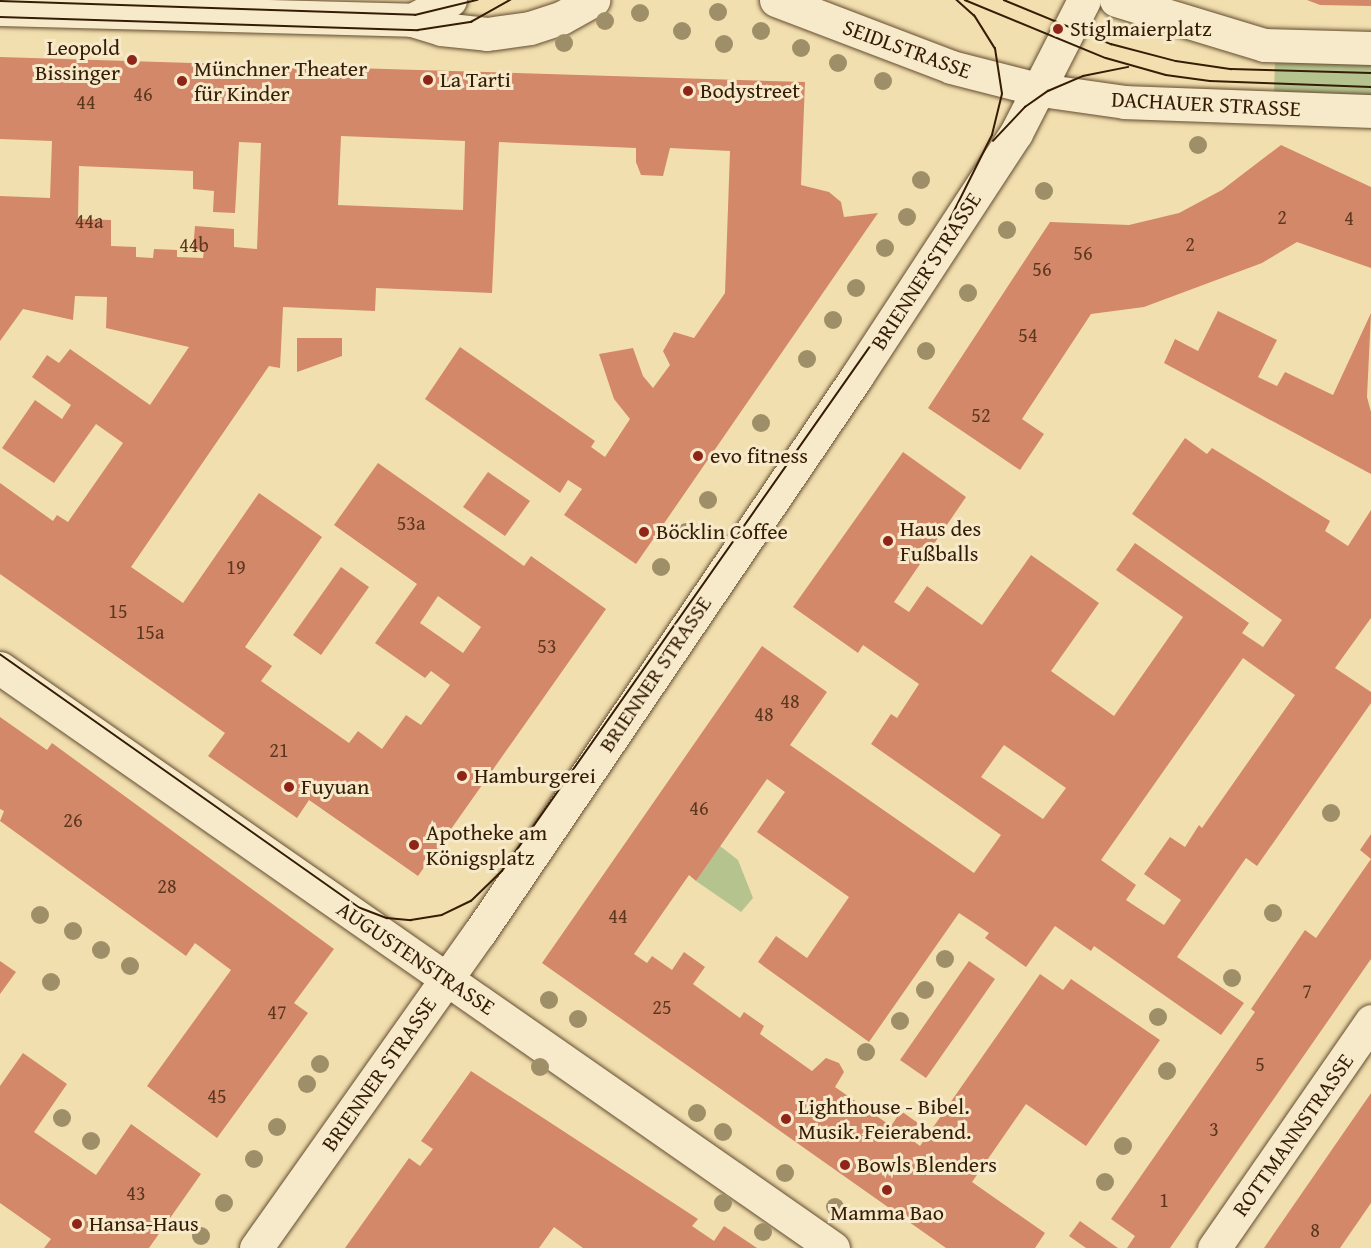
<!DOCTYPE html>
<html>
<head>
<meta charset="utf-8">
<style>
  body { margin:0 }
  #map { position:relative; width:1371px; height:1248px; overflow:hidden; background:#f2dfaf; font-family:"Gentium Book Plus",serif }
  div>[style] { position:absolute }
  [style*='--x'] { left:calc(var(--x)*1px); top:calc(var(--y)*1px); width:calc(var(--w)*1px); rotate:calc(var(--a)*1deg) }
  .green>* { inset:0; background:#b5c38f }
  .building>* { inset:0; background:#d3886a }
  .roads { filter:drop-shadow(0 0 2px #644d30) drop-shadow(0 0 2px #644d30) }
  .minor>* { height:33px; margin:-16.5px; padding:0 16.5px; transform-origin:16.5px; border-radius:16.5px; background:#f7eacb }
  .secondary>* { height:33px; margin:-16.5px; padding:0 16.5px; transform-origin:16.5px; border-radius:16.5px; background:#f7eacb }
  .tram>* { height:1.5px; margin:-0.75px; padding:0 0.75px; transform-origin:0.75px; border-radius:0.75px; background:#351c05 }
  .trees>* { width:18px; height:18px; margin:-9px; border-radius:50%; background:#9f8f68 }
  .dots>* { width:16px; height:16px; translate:-50% -50%; box-sizing:border-box; border:3px solid #f7eacb; border-radius:50% }
  span { translate:-50% -50%; white-space:nowrap; text-align:center; line-height:1.15; -webkit-text-stroke:6px #f7eacb; paint-order:stroke }
  .number-label { font-size:20px; color:#5c371e }
  .number-label span { -webkit-text-stroke-width:0 }
  .poi-label { font-size:22px; color:#351c05 }
  .left { translate:0 -50%; text-align:left }
  .right { translate:-100% -50%; text-align:right }
  .street-label { font-size:22px; color:#351c05 }
</style>
</head>
<body>
<div id="map">
  <div class="green">
    <i style="clip-path:polygon(1275px 60px,1371px 63px,1371px 96px,1274px 93px)"></i>
    <i style="clip-path:polygon(720px 846px,738px 860px,753px 898px,741px 912px,696px 881px)"></i>
  </div>
  <div class="building">
    <i style="clip-path:polygon(1307px 0,1371px 0,1371px 6px,1320px 5px)"></i>
    <i style="clip-path:polygon(evenodd,0 57px,805px 82px,801px 185px,829px 192px,841px 202px,844px 217px,878px 213px,636px 564px,564px 515px,582px 489px,568px 480px,560px 493px,425px 399px,460px 347px,595px 441px,591px 447px,605px 457px,630px 419px,614px 399px,599px 354px,633px 348px,643px 376px,653px 388px,670px 365px,663px 351px,674px 332px,694px 338px,725px 293px,730px 151px,670px 148px,663px 176px,641px 175px,636px 162px,636px 148px,499px 142px,492px 293px,376px 288px,375px 311px,283px 307px,280px 368px,269px 366px,131px 567px,183px 603px,259px 493px,322px 537px,245px 647px,272px 666px,261px 681px,349px 743px,358px 731px,382px 749px,406px 715px,421px 725px,450px 685px,431px 671px,425px 678px,375px 643px,417px 584px,334px 525px,378px 463px,524px 566px,531px 556px,606px 609px,418px 876px,309px 800px,297px 818px,208px 756px,225px 733px,0 574px,0 483px,53px 521px,57px 515px,68px 522px,123px 443px,96px 424px,54px 483px,2px 448px,35px 400px,62px 419px,71px 405px,32px 377px,47px 355px,59px 363px,70px 349px,150px 405px,189px 347px,106px 328px,107px 297px,75px 296px,73px 320px,23px 309px,0 341px,0 196px,50px 198px,52px 141px,0 139px,0 57px,341px 136px,465px 141px,463px 210px,338px 205px,341px 136px,0 57px,239px 142px,261px 143px,257px 249px,234px 247px,234px 229px,195px 226px,193px 249px,204px 250px,203px 258px,177px 257px,177px 250px,154px 249px,153px 258px,136px 257px,136px 247px,111px 246px,111px 220px,78px 219px,79px 166px,193px 171px,193px 189px,214px 191px,213px 212px,235px 213px,239px 142px,0 57px,438px 596px,481px 627px,463px 653px,420px 623px,438px 596px)"></i>
    <i style="clip-path:polygon(1281px 145px,1371px 187px,1371px 268px,1297px 242px,1262px 263px,1144px 307px,1091px 314px,1022px 419px,1044px 434px,1020px 470px,928px 408px,1050px 222px,1129px 225px,1179px 213px,1222px 190px)"></i>
    <i style="clip-path:polygon(1218px 311px,1277px 340px,1258px 377px,1277px 386px,1285px 372px,1333px 395px,1371px 313px,1367px 397px,1371px 412px,1371px 474px,1164px 363px,1175px 339px,1198px 351px)"></i>
    <i style="clip-path:polygon(297px 338px,342px 338px,342px 356px,297px 372px)"></i>
    <i style="clip-path:polygon(evenodd,1185px 438px,1207px 454px,1212px 448px,1330px 521px,1325px 531px,1348px 546px,1371px 510px,1371px 618px,1335px 668px,1371px 692px,1371px 703px,1257px 866px,1246px 858px,1177px 957px,1244px 1003px,1221px 1035px,1094px 946px,1091px 951px,1055px 926px,1026px 967px,985px 938px,989px 933px,959px 913px,869px 1042px,758px 962px,776px 936px,807px 958px,849px 897px,757px 832px,785px 792px,767px 779px,696px 881px,689px 875px,634px 954px,647px 963px,652px 956px,672px 970px,684px 952px,705px 967px,693px 984px,740px 1018px,744px 1012px,764px 1026px,760px 1034px,812px 1071px,826px 1058px,839px 1063px,844px 1072px,835px 1087px,891px 1126px,901px 1111px,918px 1123px,908px 1137px,920px 1146px,1040px 974px,1063px 990px,1071px 979px,1160px 1040px,1086px 1146px,1026px 1104px,972px 1182px,1045px 1233px,1035px 1248px,946px 1248px,542px 963px,762px 646px,827px 692px,790px 745px,974px 873px,1001px 835px,871px 744px,891px 714px,897px 718px,919px 684px,863px 645px,858px 653px,793px 607px,903px 452px,966px 497px,894px 602px,909px 612px,927px 586px,982px 625px,1031px 555px,1099px 603px,1051px 671px,1114px 716px,1183px 617px,1116px 570px,1135px 543px,1249px 623px,1242px 633px,1263px 647px,1282px 620px,1132px 514px,1185px 438px,1243px 658px,1295px 695px,1202px 828px,1199px 825px,1185px 847px,1170px 837px,1144px 874px,1181px 900px,1164px 925px,1126px 900px,1136px 885px,1101px 860px,1243px 658px,1185px 438px,1004px 745px,1066px 788px,1043px 819px,981px 777px,1004px 745px)"></i>
    <i style="clip-path:polygon(488px 472px,530px 501px,505px 536px,463px 507px)"></i>
    <i style="clip-path:polygon(341px 567px,369px 587px,321px 655px,293px 635px)"></i>
    <i style="clip-path:polygon(0 717px,47px 750px,52px 743px,334px 949px,294px 1003px,308px 1013px,217px 1138px,147px 1086px,231px 970px,195px 943px,186px 956px,0 821px,4px 811px,0 809px)"></i>
    <i style="clip-path:polygon(1371px 834px,1371px 959px,1170px 1248px,1127px 1248px,1135px 1236px,1111px 1219px,1255px 1012px,1251px 1009px,1305px 930px,1316px 938px,1371px 859px,1360px 850px)"></i>
    <i style="clip-path:polygon(0 961px,16px 972px,0 994px)"></i>
    <i style="clip-path:polygon(969px 961px,995px 979px,926px 1078px,900px 1060px)"></i>
    <i style="clip-path:polygon(23px 1053px,67px 1084px,34px 1132px,96px 1175px,131px 1124px,201px 1174px,149px 1248px,44px 1248px,51px 1239px,0 1203px,0 1086px)"></i>
    <i style="clip-path:polygon(471px 1071px,698px 1219px,692px 1226px,714px 1241px,724px 1226px,757px 1248px,583px 1248px,554px 1227px,539px 1248px,345px 1248px,409px 1158px,420px 1166px,433px 1149px,421px 1141px)"></i>
    <i style="clip-path:polygon(1371px 1093px,1371px 1203px,1340px 1248px,1264px 1248px)"></i>
    <i style="clip-path:polygon(1080px 1221px,1118px 1248px,1086px 1248px,1069px 1236px)"></i>
  </div>
  <div class="roads">
    <div class="minor">
      <i style="--x:0;--y:9;--w:412;--a:1.5"></i>
      <i style="--x:412;--y:20;--w:30;--a:17"></i>
      <i style="--x:441;--y:29;--w:46;--a:6.2"></i>
      <i style="--x:487;--y:34;--w:43;--a:-7.9"></i>
      <i style="--x:530;--y:28;--w:33;--a:-18"></i>
      <i style="--x:561;--y:18;--w:37;--a:-29"></i>
      <i style="--x:412;--y:20;--w:43;--a:-27.8"></i>
      <i style="--x:0;--y:668;--w:1015;--a:34.85"></i>
      <i style="--x:1214;--y:1248;--w:276;--a:-55.3"></i>
    </div>
    <div class="secondary">
      <i style="--x:776;--y:0;--w:187;--a:20.9"></i>
      <i style="--x:951;--y:67;--w:93;--a:14.3"></i>
      <i style="--x:1041;--y:90;--w:85;--a:8.1"></i>
      <i style="--x:1125;--y:102;--w:246;--a:2.1"></i>
      <i style="--x:1116;--y:0;--w:155;--a:16.9"></i>
      <i style="--x:1264;--y:45;--w:107;--a:1.6"></i>
      <i style="--x:256;--y:1248;--w:387;--a:-54.7"></i>
      <i style="--x:480;--y:932;--w:672;--a:-55.86"></i>
      <i style="--x:857;--y:376;--w:290;--a:-56.8"></i>
      <i style="--x:1016;--y:133;--w:149;--a:-62.9"></i>
    </div>
  </div>
  <div class="tram">
    <i style="--x:965;--y:0;--w:152;--a:22.4"></i>
    <i style="--x:1106;--y:58;--w:62;--a:15.8"></i>
    <i style="--x:1166;--y:75;--w:44;--a:7.8"></i>
    <i style="--x:1210;--y:81;--w:161;--a:2.1"></i>
    <i style="--x:1004;--y:0;--w:116;--a:22.4"></i>
    <i style="--x:1111;--y:44;--w:67;--a:14.7"></i>
    <i style="--x:1176;--y:61;--w:56;--a:8.3"></i>
    <i style="--x:1231;--y:69;--w:140;--a:1.6"></i>
    <i style="--x:0;--y:1;--w:415;--a:1.9"></i>
    <i style="--x:415;--y:15;--w:64;--a:-13.6"></i>
    <i style="--x:0;--y:17;--w:418;--a:1.8"></i>
    <i style="--x:418;--y:30;--w:54;--a:-8.6"></i>
    <i style="--x:471;--y:22;--w:45;--a:-29.4"></i>
    <i style="--x:993;--y:141;--w:47;--a:-46.7"></i>
    <i style="--x:1025;--y:107;--w:28;--a:-35"></i>
    <i style="--x:1048;--y:91;--w:38;--a:-23"></i>
    <i style="--x:1083;--y:76;--w:46;--a:-11.3"></i>
    <i style="--x:0;--y:654;--w:438;--a:35.2"></i>
    <i style="--x:358;--y:907;--w:31;--a:21"></i>
    <i style="--x:387;--y:918;--w:24;--a:5"></i>
    <i style="--x:411;--y:920;--w:31;--a:-9"></i>
    <i style="--x:442;--y:915;--w:32;--a:-26"></i>
    <i style="--x:471;--y:901;--w:43;--a:-44.1"></i>
    <i style="--x:502;--y:871;--w:676;--a:-54.95"></i>
    <i style="--x:890;--y:318;--w:102;--a:-58.2"></i>
    <i style="--x:944;--y:231;--w:107;--a:-63.4"></i>
    <i style="--x:992;--y:135;--w:42;--a:-76.3"></i>
    <i style="--x:1002;--y:94;--w:46;--a:-98.8"></i>
    <i style="--x:995;--y:49;--w:39;--a:-122"></i>
    <i style="--x:974;--y:16;--w:24;--a:-138"></i>
  </div>
  <div class="trees">
    <i style="left:718px;top:12px"></i>
    <i style="left:640px;top:13px"></i>
    <i style="left:605px;top:21px"></i>
    <i style="left:682px;top:31px"></i>
    <i style="left:761px;top:31px"></i>
    <i style="left:564px;top:43px"></i>
    <i style="left:724px;top:44px"></i>
    <i style="left:801px;top:48px"></i>
    <i style="left:838px;top:63px"></i>
    <i style="left:883px;top:81px"></i>
    <i style="left:1198px;top:145px"></i>
    <i style="left:921px;top:180px"></i>
    <i style="left:1044px;top:191px"></i>
    <i style="left:907px;top:217px"></i>
    <i style="left:1007px;top:230px"></i>
    <i style="left:885px;top:248px"></i>
    <i style="left:856px;top:288px"></i>
    <i style="left:968px;top:293px"></i>
    <i style="left:833px;top:320px"></i>
    <i style="left:926px;top:351px"></i>
    <i style="left:807px;top:359px"></i>
    <i style="left:761px;top:423px"></i>
    <i style="left:708px;top:500px"></i>
    <i style="left:686px;top:532px"></i>
    <i style="left:661px;top:567px"></i>
    <i style="left:1331px;top:813px"></i>
    <i style="left:1273px;top:913px"></i>
    <i style="left:40px;top:915px"></i>
    <i style="left:73px;top:931px"></i>
    <i style="left:101px;top:950px"></i>
    <i style="left:945px;top:959px"></i>
    <i style="left:130px;top:966px"></i>
    <i style="left:1232px;top:978px"></i>
    <i style="left:51px;top:982px"></i>
    <i style="left:925px;top:990px"></i>
    <i style="left:549px;top:1000px"></i>
    <i style="left:1158px;top:1017px"></i>
    <i style="left:578px;top:1019px"></i>
    <i style="left:900px;top:1021px"></i>
    <i style="left:866px;top:1052px"></i>
    <i style="left:320px;top:1064px"></i>
    <i style="left:540px;top:1067px"></i>
    <i style="left:1167px;top:1071px"></i>
    <i style="left:307px;top:1084px"></i>
    <i style="left:697px;top:1113px"></i>
    <i style="left:62px;top:1118px"></i>
    <i style="left:277px;top:1127px"></i>
    <i style="left:723px;top:1132px"></i>
    <i style="left:91px;top:1141px"></i>
    <i style="left:1123px;top:1146px"></i>
    <i style="left:254px;top:1159px"></i>
    <i style="left:785px;top:1173px"></i>
    <i style="left:1105px;top:1182px"></i>
    <i style="left:224px;top:1203px"></i>
    <i style="left:723px;top:1203px"></i>
    <i style="left:835px;top:1207px"></i>
    <i style="left:763px;top:1232px"></i>
    <i style="left:201px;top:1236px"></i>
  </div>
  <div class="dots">
    <i style="left:1058px;top:29px;background:#8f2418"></i>
    <i style="left:132px;top:60px;background:#8f2418"></i>
    <i style="left:428px;top:80px;background:#8f2418"></i>
    <i style="left:182px;top:81px;background:#8f2418"></i>
    <i style="left:688px;top:91px;background:#8f2418"></i>
    <i style="left:698px;top:456px;background:#8f2418"></i>
    <i style="left:644px;top:532px;background:#8f2418"></i>
    <i style="left:888px;top:541px;background:#8f2418"></i>
    <i style="left:462px;top:776px;background:#8f2418"></i>
    <i style="left:289px;top:787px;background:#8f2418"></i>
    <i style="left:414px;top:845px;background:#8f2418"></i>
    <i style="left:786px;top:1119px;background:#8f2418"></i>
    <i style="left:845px;top:1165px;background:#8f2418"></i>
    <i style="left:887px;top:1190px;background:#8f2418"></i>
    <i style="left:77px;top:1224px;background:#8f2418"></i>
  </div>
  <div class="number-label">
    <span style="left:143px;top:93px">46</span>
    <span style="left:86px;top:101px">44</span>
    <span style="left:1282px;top:216px">2</span>
    <span style="left:1349px;top:217px">4</span>
    <span style="left:89px;top:220px">44a</span>
    <span style="left:1190px;top:243px">2</span>
    <span style="left:194px;top:244px">44b</span>
    <span style="left:1083px;top:252px">56</span>
    <span style="left:1042px;top:268px">56</span>
    <span style="left:1028px;top:334px">54</span>
    <span style="left:981px;top:414px">52</span>
    <span style="left:411px;top:522px">53a</span>
    <span style="left:236px;top:566px">19</span>
    <span style="left:118px;top:610px">15</span>
    <span style="left:150px;top:631px">15a</span>
    <span style="left:547px;top:645px">53</span>
    <span style="left:790px;top:700px">48</span>
    <span style="left:764px;top:713px">48</span>
    <span style="left:279px;top:749px">21</span>
    <span style="left:699px;top:807px">46</span>
    <span style="left:73px;top:819px">26</span>
    <span style="left:167px;top:885px">28</span>
    <span style="left:618px;top:915px">44</span>
    <span style="left:1307px;top:990px">7</span>
    <span style="left:662px;top:1006px">25</span>
    <span style="left:277px;top:1011px">47</span>
    <span style="left:1260px;top:1063px">5</span>
    <span style="left:217px;top:1095px">45</span>
    <span style="left:1214px;top:1128px">3</span>
    <span style="left:136px;top:1192px">43</span>
    <span style="left:1164px;top:1199px">1</span>
    <span style="left:1315px;top:1229px">8</span>
  </div>
  <div class="poi-label">
    <span class="left" style="left:1070px;top:29px">Stiglmaierplatz</span>
    <span class="right" style="left:120px;top:60px">Leopold<br>Bissinger</span>
    <span class="left" style="left:194px;top:81px">Münchner Theater<br>für Kinder</span>
    <span class="left" style="left:440px;top:80px">La Tarti</span>
    <span class="left" style="left:700px;top:91px">Bodystreet</span>
    <span class="left" style="left:710px;top:456px">evo fitness</span>
    <span class="left" style="left:900px;top:541px">Haus des<br>Fußballs</span>
    <span class="left" style="left:656px;top:532px">Böcklin Coffee</span>
    <span class="left" style="left:474px;top:776px">Hamburgerei</span>
    <span class="left" style="left:301px;top:787px">Fuyuan</span>
    <span class="left" style="left:426px;top:845px">Apotheke am<br>Königsplatz</span>
    <span class="left" style="left:798px;top:1119px">Lighthouse - Bibel.<br>Musik. Feierabend.</span>
    <span class="left" style="left:857px;top:1165px">Bowls Blenders</span>
    <span style="left:887px;top:1213px">Mamma Bao</span>
    <span class="left" style="left:89px;top:1224px">Hansa-Haus</span>
  </div>
  <div class="street-label">
    <span style="left:907px;top:49px;rotate:20deg">SEIDLSTRASSE</span>
    <span style="left:1206px;top:104px;rotate:3deg">DACHAUER STRASSE</span>
    <span style="left:926px;top:271px;rotate:-57deg">BRIENNER STRASSE</span>
    <span style="left:655px;top:674px;rotate:-56deg">BRIENNER STRASSE</span>
    <span style="left:416px;top:958px;rotate:34deg">AUGUSTENSTRASSE</span>
    <span style="left:379px;top:1074px;rotate:-55deg">BRIENNER STRASSE</span>
    <span style="left:1293px;top:1135px;rotate:-55deg">ROTTMANNSTRASSE</span>
  </div>
</div>
</body>
</html>
